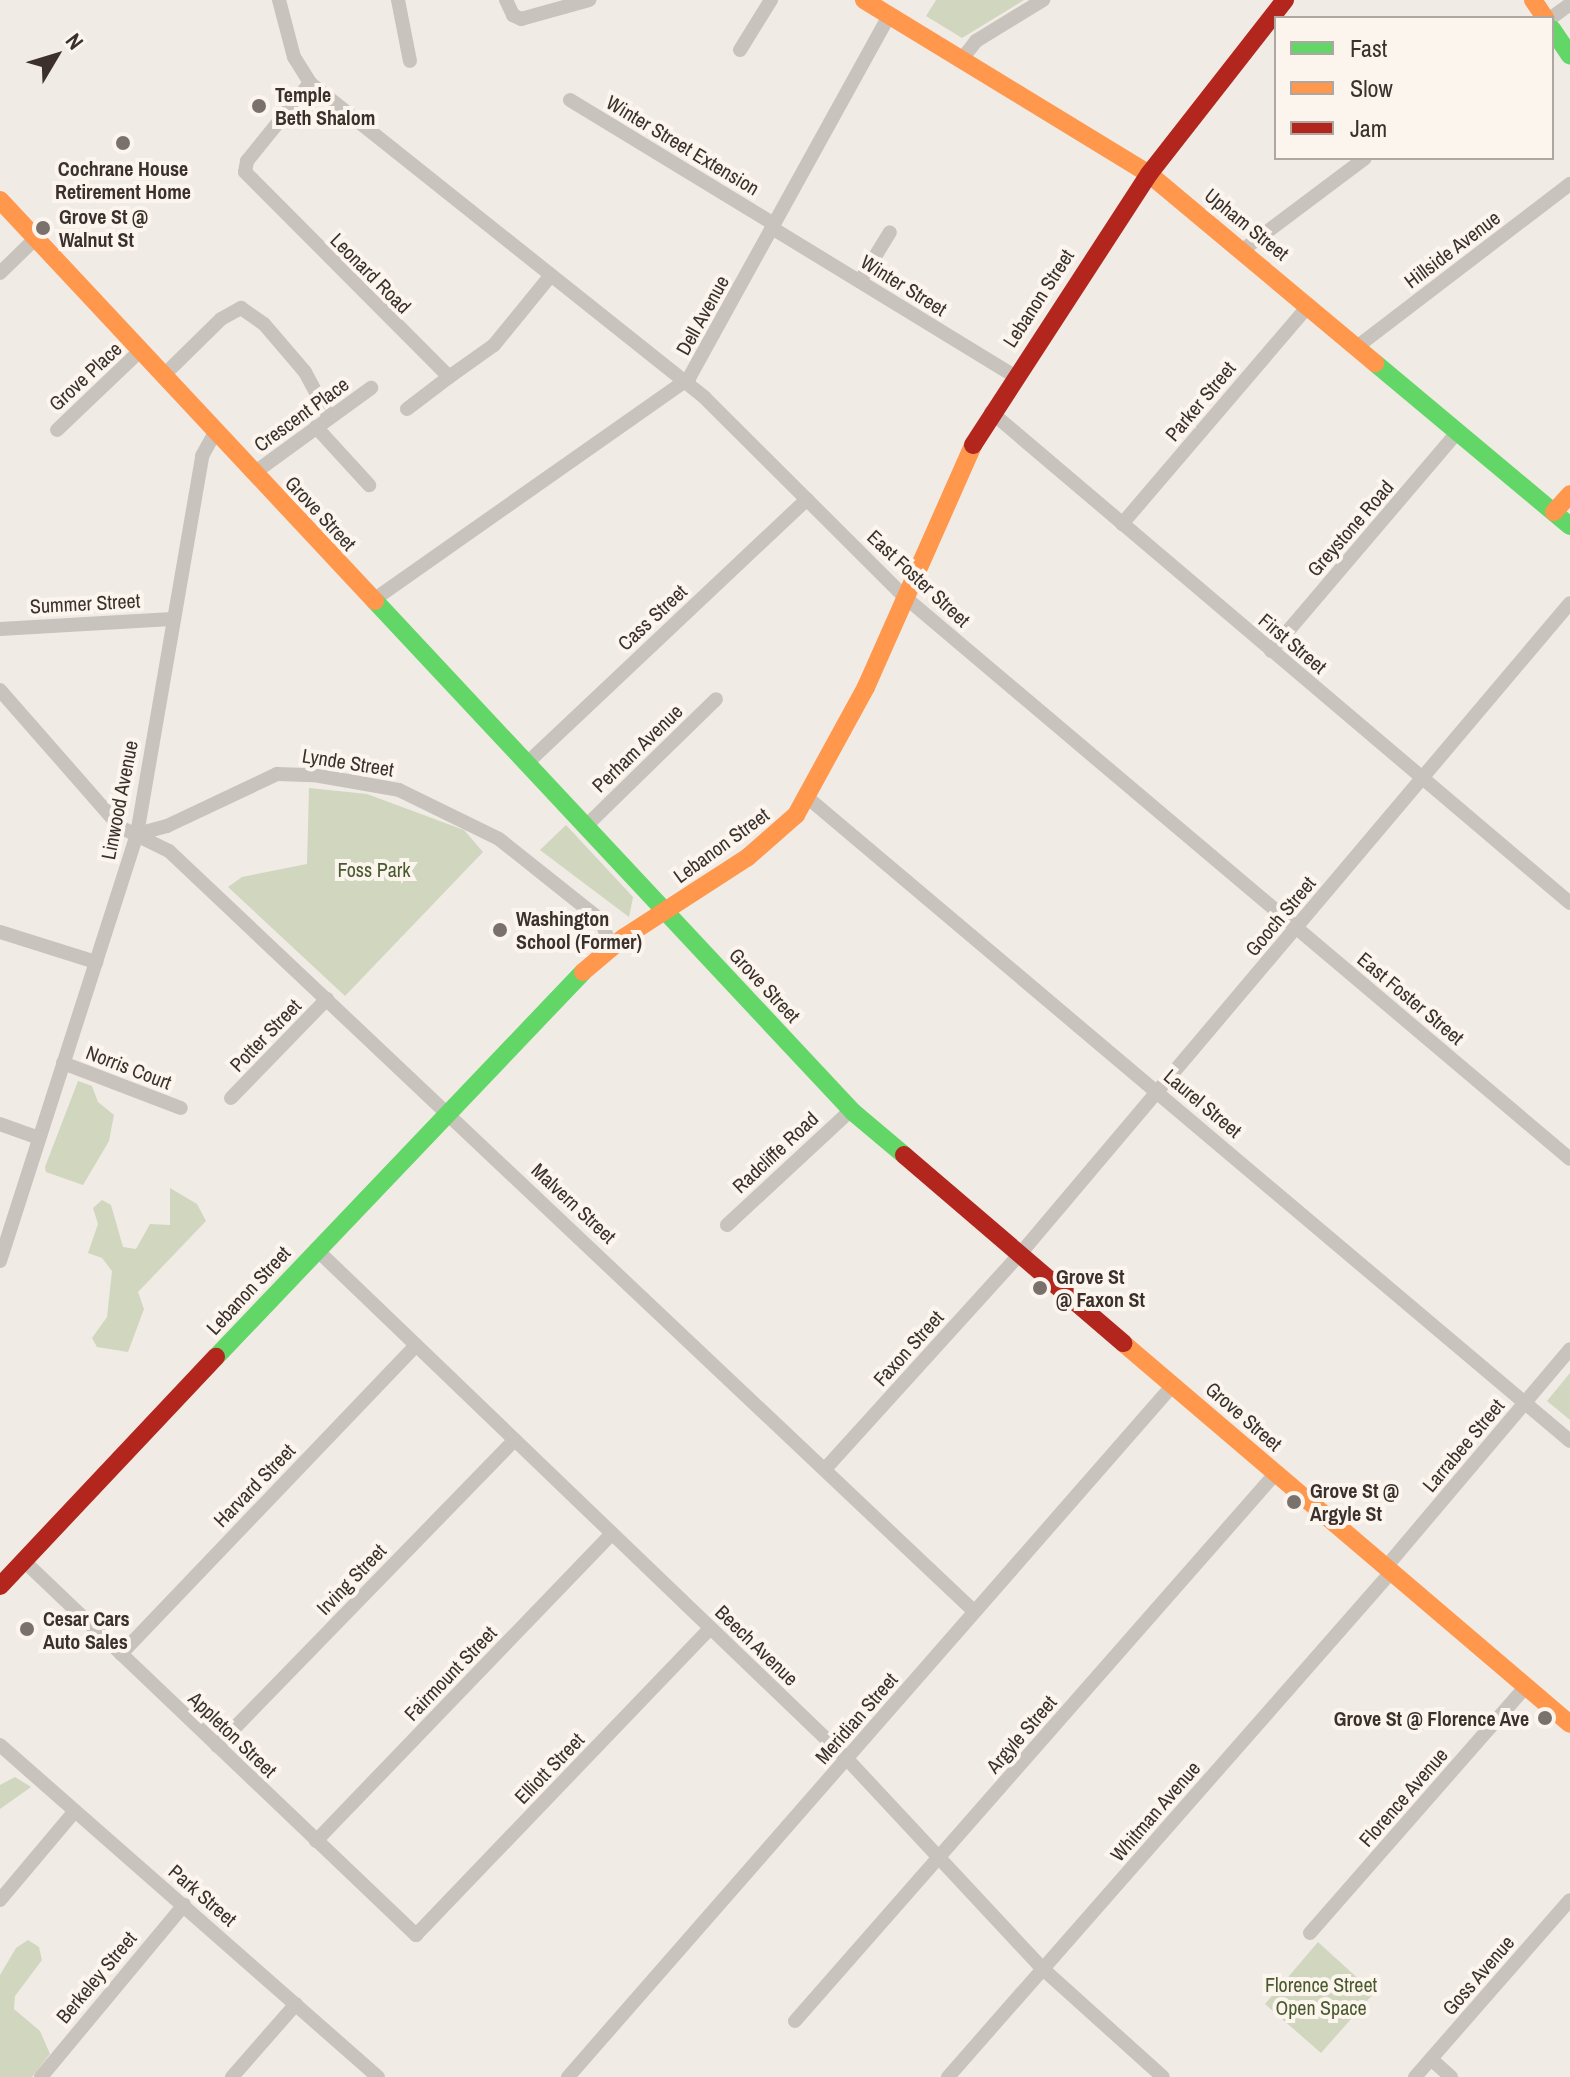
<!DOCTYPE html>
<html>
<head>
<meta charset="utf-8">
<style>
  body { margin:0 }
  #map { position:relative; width:1570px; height:2077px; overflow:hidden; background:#f0ebe5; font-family:"Archivo Narrow",sans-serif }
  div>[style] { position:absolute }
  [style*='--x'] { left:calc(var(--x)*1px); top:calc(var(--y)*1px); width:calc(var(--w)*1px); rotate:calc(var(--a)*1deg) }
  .green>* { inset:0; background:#d1d6bf }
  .street>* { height:14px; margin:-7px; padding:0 7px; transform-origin:7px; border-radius:7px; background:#c9c3be }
  .fast>* { height:18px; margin:-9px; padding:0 9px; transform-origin:9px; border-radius:9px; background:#63d668 }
  .slow>* { height:18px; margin:-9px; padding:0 9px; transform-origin:9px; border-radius:9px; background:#ff974d }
  .jam>* { height:18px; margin:-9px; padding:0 9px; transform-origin:9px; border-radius:9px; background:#b3261e }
  .dots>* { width:22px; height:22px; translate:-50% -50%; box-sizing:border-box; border:4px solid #fbf5ee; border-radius:50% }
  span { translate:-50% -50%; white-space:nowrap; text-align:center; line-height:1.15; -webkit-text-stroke:8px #fbf5ee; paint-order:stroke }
  .poi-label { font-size:20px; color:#3b302b; font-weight:700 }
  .left { translate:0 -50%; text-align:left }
  .right { translate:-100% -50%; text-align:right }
  .street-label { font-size:20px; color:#3b302b }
  .park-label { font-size:20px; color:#4a5a2e }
  .legend { position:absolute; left:1274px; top:16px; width:280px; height:144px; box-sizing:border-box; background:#fbf5ee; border:2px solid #aea6a0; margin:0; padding:10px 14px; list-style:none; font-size:24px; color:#3b302b }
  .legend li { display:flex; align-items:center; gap:16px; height:40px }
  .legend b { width:40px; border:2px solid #aea6a0 }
  .north { position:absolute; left:16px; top:16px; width:80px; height:80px; -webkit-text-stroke:6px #fbf5ee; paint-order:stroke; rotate:52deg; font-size:22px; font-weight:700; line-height:32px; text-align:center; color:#3b302b }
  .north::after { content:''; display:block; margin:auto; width:28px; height:36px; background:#3b302b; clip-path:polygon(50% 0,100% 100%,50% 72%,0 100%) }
</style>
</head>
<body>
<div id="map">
  <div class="green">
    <i style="clip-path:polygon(936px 0,1024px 0,962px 38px,926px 16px)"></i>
    <i style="clip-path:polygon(309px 788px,367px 794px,464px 830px,483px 852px,345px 996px,228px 887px,242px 877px,307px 864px)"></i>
    <i style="clip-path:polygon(566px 825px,633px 897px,629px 917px,540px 850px)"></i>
    <i style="clip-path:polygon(78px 1081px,92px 1086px,98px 1102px,114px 1115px,109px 1141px,83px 1185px,46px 1172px,45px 1167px)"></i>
    <i style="clip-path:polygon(170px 1188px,197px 1204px,206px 1221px,138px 1292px,144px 1309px,128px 1352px,97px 1347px,92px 1338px,107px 1317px,112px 1271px,102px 1258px,88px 1253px,98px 1224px,93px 1208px,102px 1200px,111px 1205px,123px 1247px,136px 1249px,150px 1224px,170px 1225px)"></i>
    <i style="clip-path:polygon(1570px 1373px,1570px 1420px,1547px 1401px)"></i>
    <i style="clip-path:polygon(15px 1777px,31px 1787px,0 1809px,0 1785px)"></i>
    <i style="clip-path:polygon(28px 1940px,39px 1947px,42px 1960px,15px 1996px,14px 2009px,40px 2031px,50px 2054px,32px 2077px,0 2077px,0 1975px,16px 1948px)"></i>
    <i style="clip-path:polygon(1318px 1942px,1374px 1993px,1321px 2053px,1265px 2004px)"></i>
  </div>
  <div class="street">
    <i style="--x:279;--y:0;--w:59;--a:75.3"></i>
    <i style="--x:294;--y:57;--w:31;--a:58"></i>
    <i style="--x:310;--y:83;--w:504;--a:38.55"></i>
    <i style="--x:704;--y:397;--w:285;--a:44.9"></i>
    <i style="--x:906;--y:598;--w:869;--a:40.19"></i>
    <i style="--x:398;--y:0;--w:62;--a:78.9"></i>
    <i style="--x:506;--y:0;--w:17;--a:65"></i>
    <i style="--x:513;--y:15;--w:9;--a:27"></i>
    <i style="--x:521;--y:19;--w:71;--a:-15.6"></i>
    <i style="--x:1551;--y:18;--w:24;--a:-36"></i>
    <i style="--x:740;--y:50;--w:59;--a:-58.2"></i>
    <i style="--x:962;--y:59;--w:23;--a:-52"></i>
    <i style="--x:976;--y:41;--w:79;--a:-31.5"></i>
    <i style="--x:310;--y:83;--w:100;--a:128.9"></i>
    <i style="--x:247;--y:161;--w:11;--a:100"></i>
    <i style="--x:245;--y:172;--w:289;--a:45.1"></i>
    <i style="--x:449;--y:377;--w:55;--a:-35.4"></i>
    <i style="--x:494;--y:345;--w:90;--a:-50.8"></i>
    <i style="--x:570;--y:100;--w:239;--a:31.3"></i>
    <i style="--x:772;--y:228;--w:284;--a:31.4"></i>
    <i style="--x:1244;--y:249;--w:151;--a:-36.9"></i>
    <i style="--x:0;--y:273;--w:50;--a:-44.2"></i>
    <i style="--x:860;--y:281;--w:57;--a:-58.5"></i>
    <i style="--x:1358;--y:346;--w:267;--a:-37.4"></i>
    <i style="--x:163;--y:376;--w:81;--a:-44.5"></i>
    <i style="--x:221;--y:319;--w:23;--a:-29"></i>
    <i style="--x:241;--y:308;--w:28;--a:35"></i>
    <i style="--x:264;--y:324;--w:63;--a:49.5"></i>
    <i style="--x:305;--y:372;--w:51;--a:61.9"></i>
    <i style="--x:407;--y:409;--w:53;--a:-37.3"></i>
    <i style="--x:991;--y:412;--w:759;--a:40.3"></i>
    <i style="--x:316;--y:427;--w:79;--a:47.6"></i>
    <i style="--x:57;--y:430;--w:115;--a:-43.6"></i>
    <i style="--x:254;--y:473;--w:145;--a:-36"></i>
    <i style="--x:1122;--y:524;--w:288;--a:-49.5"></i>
    <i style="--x:372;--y:601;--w:388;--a:-35.1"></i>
    <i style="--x:689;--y:378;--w:414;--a:-61.1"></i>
    <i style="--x:0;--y:629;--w:172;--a:-3.3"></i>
    <i style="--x:1271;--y:651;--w:289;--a:-49.6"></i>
    <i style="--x:0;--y:690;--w:182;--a:48.8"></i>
    <i style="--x:120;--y:827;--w:55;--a:26.1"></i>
    <i style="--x:169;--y:851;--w:1108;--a:43.36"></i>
    <i style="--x:526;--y:764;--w:386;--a:-43.3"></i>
    <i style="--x:808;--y:798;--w:997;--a:40.16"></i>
    <i style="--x:585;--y:827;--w:183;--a:-44.3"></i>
    <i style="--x:137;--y:834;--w:31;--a:-15"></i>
    <i style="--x:167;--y:826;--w:122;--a:-25.3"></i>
    <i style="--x:277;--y:774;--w:37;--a:2"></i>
    <i style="--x:314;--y:775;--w:86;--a:10"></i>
    <i style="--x:399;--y:790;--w:111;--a:26.1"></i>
    <i style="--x:499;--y:839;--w:130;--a:38.5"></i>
    <i style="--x:601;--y:920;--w:29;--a:70"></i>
    <i style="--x:0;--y:932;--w:101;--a:17.4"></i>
    <i style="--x:63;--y:1063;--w:126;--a:20.9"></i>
    <i style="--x:231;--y:1098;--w:138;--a:-45.9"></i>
    <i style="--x:0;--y:1124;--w:41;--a:19.7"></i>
    <i style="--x:727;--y:1225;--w:169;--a:-42.8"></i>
    <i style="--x:316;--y:1249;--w:736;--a:43.84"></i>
    <i style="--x:847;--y:1759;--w:287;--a:47"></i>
    <i style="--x:1043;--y:1969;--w:161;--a:42"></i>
    <i style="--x:0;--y:1261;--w:448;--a:-72.2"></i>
    <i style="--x:137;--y:834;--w:384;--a:-80.2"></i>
    <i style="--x:202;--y:456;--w:29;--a:-61"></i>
    <i style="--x:825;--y:1469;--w:290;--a:-47.8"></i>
    <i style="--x:1020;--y:1254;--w:852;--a:-49.81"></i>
    <i style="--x:24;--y:1561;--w:542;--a:43.65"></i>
    <i style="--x:416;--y:1935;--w:425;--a:-46.2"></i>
    <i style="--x:1386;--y:1567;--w:285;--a:-49.8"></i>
    <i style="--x:121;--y:1654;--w:427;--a:-46.3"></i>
    <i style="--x:0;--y:1745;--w:503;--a:41.29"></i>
    <i style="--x:217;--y:1746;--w:427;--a:-45.8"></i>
    <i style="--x:316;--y:1841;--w:427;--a:-46.1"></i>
    <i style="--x:0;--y:1900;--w:116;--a:-49.9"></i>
    <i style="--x:1310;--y:1933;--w:328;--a:-48.8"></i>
    <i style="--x:795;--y:2021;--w:729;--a:-48.73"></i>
    <i style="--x:1431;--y:2059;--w:27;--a:42"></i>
    <i style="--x:41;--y:2077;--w:224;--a:-50.3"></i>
    <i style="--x:232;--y:2077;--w:97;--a:-48.8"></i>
    <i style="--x:568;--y:2077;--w:919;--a:-48.84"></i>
    <i style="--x:948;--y:2077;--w:673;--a:-48.73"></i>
    <i style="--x:1415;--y:2077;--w:235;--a:-48.8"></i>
  </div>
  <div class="fast">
    <i style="--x:1552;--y:29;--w:32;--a:56"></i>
    <i style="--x:1375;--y:363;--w:254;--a:39.9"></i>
    <i style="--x:375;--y:601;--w:700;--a:46.91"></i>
    <i style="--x:853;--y:1112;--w:67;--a:40.1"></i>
    <i style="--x:216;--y:1357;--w:532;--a:-46.37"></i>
  </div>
  <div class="slow">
    <i style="--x:864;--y:0;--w:334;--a:31.4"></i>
    <i style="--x:1149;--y:174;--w:295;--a:39.9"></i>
    <i style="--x:1533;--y:0;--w:22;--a:56"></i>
    <i style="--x:0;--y:200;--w:549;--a:46.92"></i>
    <i style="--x:1554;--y:512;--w:24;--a:-48"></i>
    <i style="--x:583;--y:972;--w:52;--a:-40.4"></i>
    <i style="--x:623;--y:938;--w:149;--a:-32.9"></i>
    <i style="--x:748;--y:857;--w:64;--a:-41.2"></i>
    <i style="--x:796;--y:815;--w:146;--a:-61.3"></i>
    <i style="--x:866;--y:687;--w:265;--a:-66.1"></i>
    <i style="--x:1123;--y:1343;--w:587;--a:40.44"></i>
  </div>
  <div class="jam">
    <i style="--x:973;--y:445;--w:323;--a:-57"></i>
    <i style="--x:1149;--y:174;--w:221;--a:-52"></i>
    <i style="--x:904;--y:1155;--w:289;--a:40.6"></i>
    <i style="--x:0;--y:1586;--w:315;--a:-46.7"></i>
  </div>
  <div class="dots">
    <i style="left:259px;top:106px;background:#7a716c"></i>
    <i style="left:123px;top:143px;background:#7a716c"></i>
    <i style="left:43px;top:228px;background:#7a716c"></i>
    <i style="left:500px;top:930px;background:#7a716c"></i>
    <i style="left:1040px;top:1288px;background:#7a716c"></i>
    <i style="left:1294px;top:1502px;background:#7a716c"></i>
    <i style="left:27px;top:1629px;background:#7a716c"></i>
    <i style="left:1545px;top:1718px;background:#7a716c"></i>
  </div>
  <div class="poi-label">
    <span class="left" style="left:275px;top:106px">Temple<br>Beth Shalom</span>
    <span style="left:123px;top:180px">Cochrane House<br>Retirement Home</span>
    <span class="left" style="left:59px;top:228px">Grove St @<br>Walnut St</span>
    <span class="left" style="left:516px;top:930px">Washington<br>School (Former)</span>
    <span class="left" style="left:1056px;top:1288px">Grove St<br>@ Faxon St</span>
    <span class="left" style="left:1310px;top:1502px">Grove St @<br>Argyle St</span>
    <span class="left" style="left:43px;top:1630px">Cesar Cars<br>Auto Sales</span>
    <span class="right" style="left:1529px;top:1718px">Grove St @ Florence Ave</span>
  </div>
  <div class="street-label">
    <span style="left:683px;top:145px;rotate:31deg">Winter Street Extension</span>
    <span style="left:1247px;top:224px;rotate:39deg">Upham Street</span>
    <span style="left:1452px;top:249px;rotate:-37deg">Hillside Avenue</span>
    <span style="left:371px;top:273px;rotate:45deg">Leonard Road</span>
    <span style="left:904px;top:285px;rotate:32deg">Winter Street</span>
    <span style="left:1038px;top:298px;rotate:-57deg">Lebanon Street</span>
    <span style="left:702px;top:315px;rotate:-61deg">Dell Avenue</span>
    <span style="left:85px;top:376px;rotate:-43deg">Grove Place</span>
    <span style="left:1200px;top:401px;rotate:-50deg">Parker Street</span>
    <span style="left:301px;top:414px;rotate:-36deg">Crescent Place</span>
    <span style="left:321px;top:513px;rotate:47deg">Grove Street</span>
    <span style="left:1350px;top:528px;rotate:-49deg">Greystone Road</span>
    <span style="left:919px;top:578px;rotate:43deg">East Foster Street</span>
    <span style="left:85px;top:603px;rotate:-3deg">Summer Street</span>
    <span style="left:652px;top:617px;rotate:-43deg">Cass Street</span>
    <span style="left:1293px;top:643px;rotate:40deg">First Street</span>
    <span style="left:637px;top:748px;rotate:-44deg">Perham Avenue</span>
    <span style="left:348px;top:762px;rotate:9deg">Lynde Street</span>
    <span style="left:119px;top:800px;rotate:-79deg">Linwood Avenue</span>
    <span style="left:721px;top:845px;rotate:-36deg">Lebanon Street</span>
    <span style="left:1280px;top:916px;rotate:-50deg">Gooch Street</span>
    <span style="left:765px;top:985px;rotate:47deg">Grove Street</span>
    <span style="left:1411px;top:998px;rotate:40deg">East Foster Street</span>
    <span style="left:265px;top:1035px;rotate:-46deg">Potter Street</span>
    <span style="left:129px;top:1067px;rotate:21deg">Norris Court</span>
    <span style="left:1203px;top:1103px;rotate:40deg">Laurel Street</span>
    <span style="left:775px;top:1152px;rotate:-43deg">Radcliffe Road</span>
    <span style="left:574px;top:1203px;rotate:43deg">Malvern Street</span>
    <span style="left:248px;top:1290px;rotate:-47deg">Lebanon Street</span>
    <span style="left:908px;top:1348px;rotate:-48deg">Faxon Street</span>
    <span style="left:1244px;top:1416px;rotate:41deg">Grove Street</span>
    <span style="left:1463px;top:1445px;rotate:-50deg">Larrabee Street</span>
    <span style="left:254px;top:1485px;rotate:-46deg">Harvard Street</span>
    <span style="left:351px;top:1579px;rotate:-46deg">Irving Street</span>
    <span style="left:757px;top:1645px;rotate:44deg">Beech Avenue</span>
    <span style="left:450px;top:1673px;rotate:-46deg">Fairmount Street</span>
    <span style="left:856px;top:1718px;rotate:-49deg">Meridian Street</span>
    <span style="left:233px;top:1734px;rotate:44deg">Appleton Street</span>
    <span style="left:1021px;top:1734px;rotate:-49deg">Argyle Street</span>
    <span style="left:549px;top:1768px;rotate:-46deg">Elliott Street</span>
    <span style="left:1403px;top:1797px;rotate:-49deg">Florence Avenue</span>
    <span style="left:1155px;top:1811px;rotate:-49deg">Whitman Avenue</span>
    <span style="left:203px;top:1895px;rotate:41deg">Park Street</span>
    <span style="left:1478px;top:1975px;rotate:-49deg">Goss Avenue</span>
    <span style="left:96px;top:1977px;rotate:-50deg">Berkeley Street</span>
  </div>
  <div class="park-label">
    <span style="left:374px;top:869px">Foss Park</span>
    <span style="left:1321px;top:1996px">Florence Street<br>Open Space</span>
  </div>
  <ul class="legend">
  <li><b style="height:10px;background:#63d668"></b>Fast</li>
  <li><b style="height:10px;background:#ff974d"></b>Slow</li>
  <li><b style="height:10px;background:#b3261e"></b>Jam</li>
  </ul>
  <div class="north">N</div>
</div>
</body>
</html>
